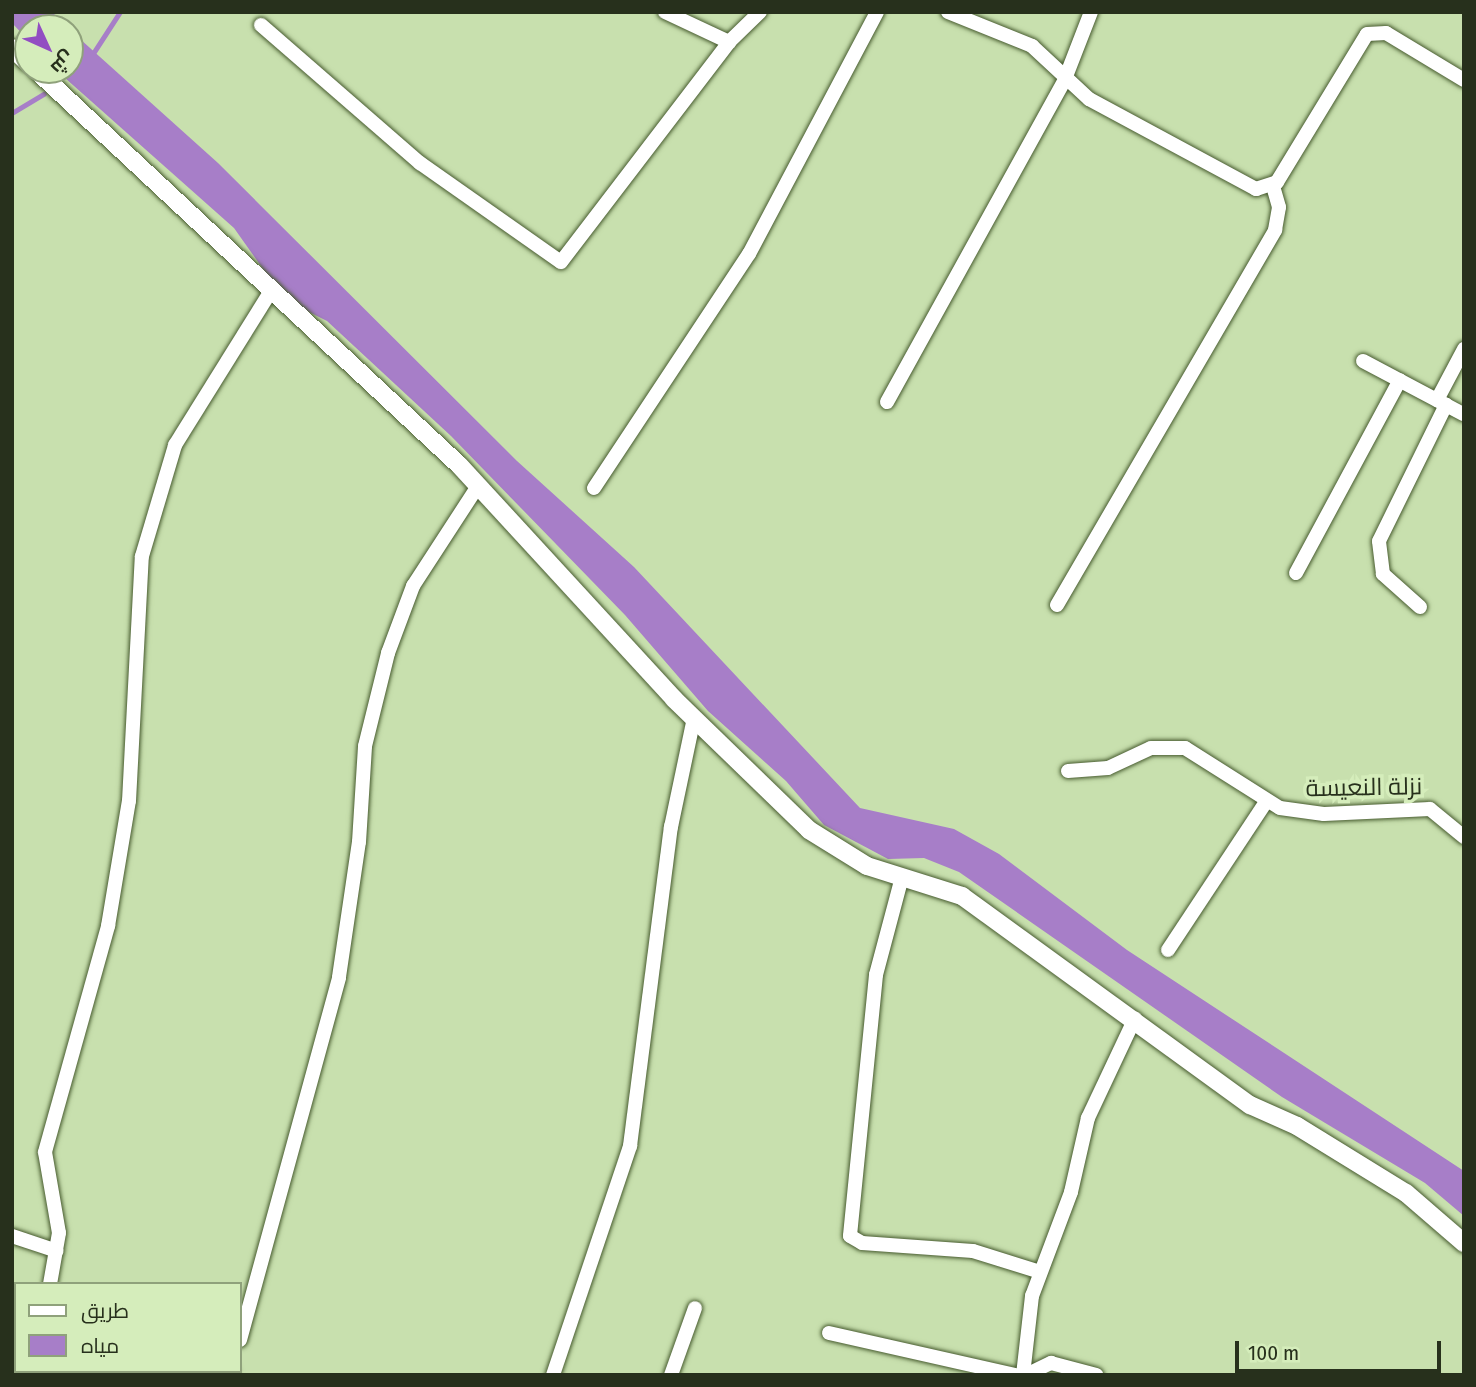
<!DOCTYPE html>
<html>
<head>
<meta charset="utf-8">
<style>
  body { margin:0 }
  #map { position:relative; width:1476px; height:1387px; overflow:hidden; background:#c8e0ae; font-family:"Fira Sans Condensed",Cairo,sans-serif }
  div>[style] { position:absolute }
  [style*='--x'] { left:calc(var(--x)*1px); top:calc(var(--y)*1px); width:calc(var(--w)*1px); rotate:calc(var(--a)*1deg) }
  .water>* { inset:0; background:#a77ec8 }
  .stream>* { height:4.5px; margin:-2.25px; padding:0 2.25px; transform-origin:2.25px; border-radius:2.25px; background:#a77ec8 }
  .roads { filter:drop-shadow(0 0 2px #475b2f) drop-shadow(0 0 2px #475b2f) }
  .minor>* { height:14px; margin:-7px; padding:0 7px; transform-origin:7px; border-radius:7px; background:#fff }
  .tertiary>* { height:18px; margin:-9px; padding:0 9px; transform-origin:9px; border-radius:9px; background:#fff }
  span { translate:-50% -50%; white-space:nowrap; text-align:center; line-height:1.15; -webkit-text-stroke:7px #d5edbb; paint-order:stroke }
  .street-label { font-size:24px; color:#27301c }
  .frame { position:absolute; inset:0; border:14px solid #27301c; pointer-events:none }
  .legend { position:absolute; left:14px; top:1282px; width:228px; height:91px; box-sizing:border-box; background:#d5edbb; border:2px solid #8fa17b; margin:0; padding:9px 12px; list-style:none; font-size:21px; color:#27301c }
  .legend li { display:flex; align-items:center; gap:14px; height:35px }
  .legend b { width:35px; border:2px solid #8fa17b }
  .north { position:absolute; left:14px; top:14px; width:70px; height:70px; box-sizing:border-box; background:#d5edbb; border:2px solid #8fa17b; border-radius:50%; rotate:135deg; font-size:19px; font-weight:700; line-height:28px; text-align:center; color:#27301c }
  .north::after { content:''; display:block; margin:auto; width:24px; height:32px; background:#924ec2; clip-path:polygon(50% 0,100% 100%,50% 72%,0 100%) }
  .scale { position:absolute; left:1235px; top:1341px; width:206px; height:32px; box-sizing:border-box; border:4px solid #27301c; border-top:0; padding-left:9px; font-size:21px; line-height:24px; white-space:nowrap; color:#27301c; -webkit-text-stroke:5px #d5edbb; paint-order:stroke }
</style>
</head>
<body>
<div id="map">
  <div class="water">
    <i style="clip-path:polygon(12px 12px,52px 12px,68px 28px,28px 28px,28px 40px,12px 23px)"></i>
    <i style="clip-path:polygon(70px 30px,218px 163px,517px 461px,634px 567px,860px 808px,954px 829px,999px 854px,1127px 950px,1464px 1171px,1464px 1216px,1425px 1183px,1282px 1097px,959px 872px,924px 858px,888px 859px,824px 825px,786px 781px,708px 711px,625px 615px,451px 436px,327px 321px,285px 300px,234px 228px,56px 70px,70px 70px)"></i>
  </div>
  <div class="stream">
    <i style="--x:94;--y:52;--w:48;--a:-57"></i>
    <i style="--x:12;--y:113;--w:37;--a:-31"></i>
  </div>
  <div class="roads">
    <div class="minor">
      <i style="--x:665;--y:12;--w:71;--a:25.1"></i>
      <i style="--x:948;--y:12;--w:91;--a:22"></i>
      <i style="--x:1032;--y:46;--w:78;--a:42.9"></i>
      <i style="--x:1089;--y:99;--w:190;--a:28.3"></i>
      <i style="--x:1256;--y:189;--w:22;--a:-18"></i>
      <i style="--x:1277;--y:182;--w:173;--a:-58.7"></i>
      <i style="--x:1367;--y:34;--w:19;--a:-3"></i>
      <i style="--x:1386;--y:33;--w:91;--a:31.1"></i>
      <i style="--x:261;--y:25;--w:211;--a:41"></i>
      <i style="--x:420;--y:163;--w:172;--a:35.1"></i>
      <i style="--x:561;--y:262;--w:277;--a:-52.6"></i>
      <i style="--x:729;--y:42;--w:43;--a:-44.1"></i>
      <i style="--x:1363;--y:361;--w:113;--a:27.9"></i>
      <i style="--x:1437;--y:400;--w:58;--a:-62.1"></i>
      <i style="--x:887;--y:402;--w:369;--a:-61.1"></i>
      <i style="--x:1065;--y:79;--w:72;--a:-68.8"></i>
      <i style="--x:594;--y:488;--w:281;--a:-56.5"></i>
      <i style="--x:749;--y:254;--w:274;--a:-62.1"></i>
      <i style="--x:1296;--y:573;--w:219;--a:-61.7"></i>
      <i style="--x:1057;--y:605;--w:434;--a:-59.8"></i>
      <i style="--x:1275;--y:230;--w:23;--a:-80"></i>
      <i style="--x:1279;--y:207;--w:22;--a:-106"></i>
      <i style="--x:1420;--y:607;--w:50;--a:-138.3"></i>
      <i style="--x:1383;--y:574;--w:33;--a:-97"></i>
      <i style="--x:1379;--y:541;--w:152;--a:-63.8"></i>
      <i style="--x:1068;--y:771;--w:40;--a:-4.3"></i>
      <i style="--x:1108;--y:768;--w:47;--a:-24.9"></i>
      <i style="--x:1151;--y:748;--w:34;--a:0"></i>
      <i style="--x:1185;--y:748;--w:112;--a:32.3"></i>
      <i style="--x:1280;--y:808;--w:44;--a:7.8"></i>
      <i style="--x:1324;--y:814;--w:106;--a:-2.7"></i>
      <i style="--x:1430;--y:809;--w:44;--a:39.5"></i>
      <i style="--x:902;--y:877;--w:101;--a:104.9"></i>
      <i style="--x:876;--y:975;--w:262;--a:95.7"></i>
      <i style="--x:850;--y:1236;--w:14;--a:30"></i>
      <i style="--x:862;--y:1243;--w:111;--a:4.1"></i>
      <i style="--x:973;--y:1251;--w:70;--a:17.4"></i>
      <i style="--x:1168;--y:950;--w:178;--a:-56.5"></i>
      <i style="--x:12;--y:1236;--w:47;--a:18.4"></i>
      <i style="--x:50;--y:1284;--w:52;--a:-80"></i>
      <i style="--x:59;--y:1233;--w:82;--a:-99.8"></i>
      <i style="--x:45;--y:1152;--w:235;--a:-74.4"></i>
      <i style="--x:108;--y:926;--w:127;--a:-80.5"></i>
      <i style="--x:129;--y:801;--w:245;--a:-87"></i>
      <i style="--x:142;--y:556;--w:116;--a:-73.4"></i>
      <i style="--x:175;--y:445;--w:178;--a:-58.1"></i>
      <i style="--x:829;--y:1333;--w:191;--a:12.7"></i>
      <i style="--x:240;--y:1340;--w:376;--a:-74.7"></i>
      <i style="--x:339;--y:977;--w:136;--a:-81.6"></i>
      <i style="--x:359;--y:842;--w:96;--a:-86.4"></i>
      <i style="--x:365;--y:746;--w:96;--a:-76.1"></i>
      <i style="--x:388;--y:653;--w:72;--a:-69.5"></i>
      <i style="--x:413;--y:586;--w:116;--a:-57"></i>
      <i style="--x:27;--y:1375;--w:4;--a:-63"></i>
      <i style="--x:230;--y:1375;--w:4;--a:-76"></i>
      <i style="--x:553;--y:1375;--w:242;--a:-71.4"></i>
      <i style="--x:630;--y:1146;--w:322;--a:-82.7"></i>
      <i style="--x:671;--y:827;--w:111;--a:-78.1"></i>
      <i style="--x:671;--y:1375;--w:71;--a:-70.3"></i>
      <i style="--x:1023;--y:1375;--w:80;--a:-83.5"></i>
      <i style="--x:1032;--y:1296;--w:111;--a:-69.4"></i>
      <i style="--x:1071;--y:1192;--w:76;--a:-77.1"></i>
      <i style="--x:1088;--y:1118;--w:110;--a:-64.8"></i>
      <i style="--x:1026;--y:1375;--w:28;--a:-26"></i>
      <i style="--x:1051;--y:1363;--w:47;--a:14.9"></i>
    </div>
    <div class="tertiary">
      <i style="--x:12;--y:48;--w:22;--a:43"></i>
      <i style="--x:36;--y:70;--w:580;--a:43.04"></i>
      <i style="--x:460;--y:466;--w:316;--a:47.4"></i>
      <i style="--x:674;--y:699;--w:188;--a:44.1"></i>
      <i style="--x:809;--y:830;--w:68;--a:31.8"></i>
      <i style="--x:867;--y:866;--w:100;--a:17.5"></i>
      <i style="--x:962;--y:896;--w:356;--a:36"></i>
      <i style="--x:1250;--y:1105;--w:51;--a:24.1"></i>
      <i style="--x:1297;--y:1126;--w:128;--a:31.6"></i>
      <i style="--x:1406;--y:1193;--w:77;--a:40.8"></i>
    </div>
  </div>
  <div class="street-label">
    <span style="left:1364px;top:788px;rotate:-1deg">نزلة النعيسة</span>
  </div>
  <div class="frame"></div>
  <ul class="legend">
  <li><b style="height:9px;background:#fff"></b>طريق</li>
  <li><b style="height:19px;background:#a77ec8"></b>مياه</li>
  </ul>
  <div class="north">ش</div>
  <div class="scale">100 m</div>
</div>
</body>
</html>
